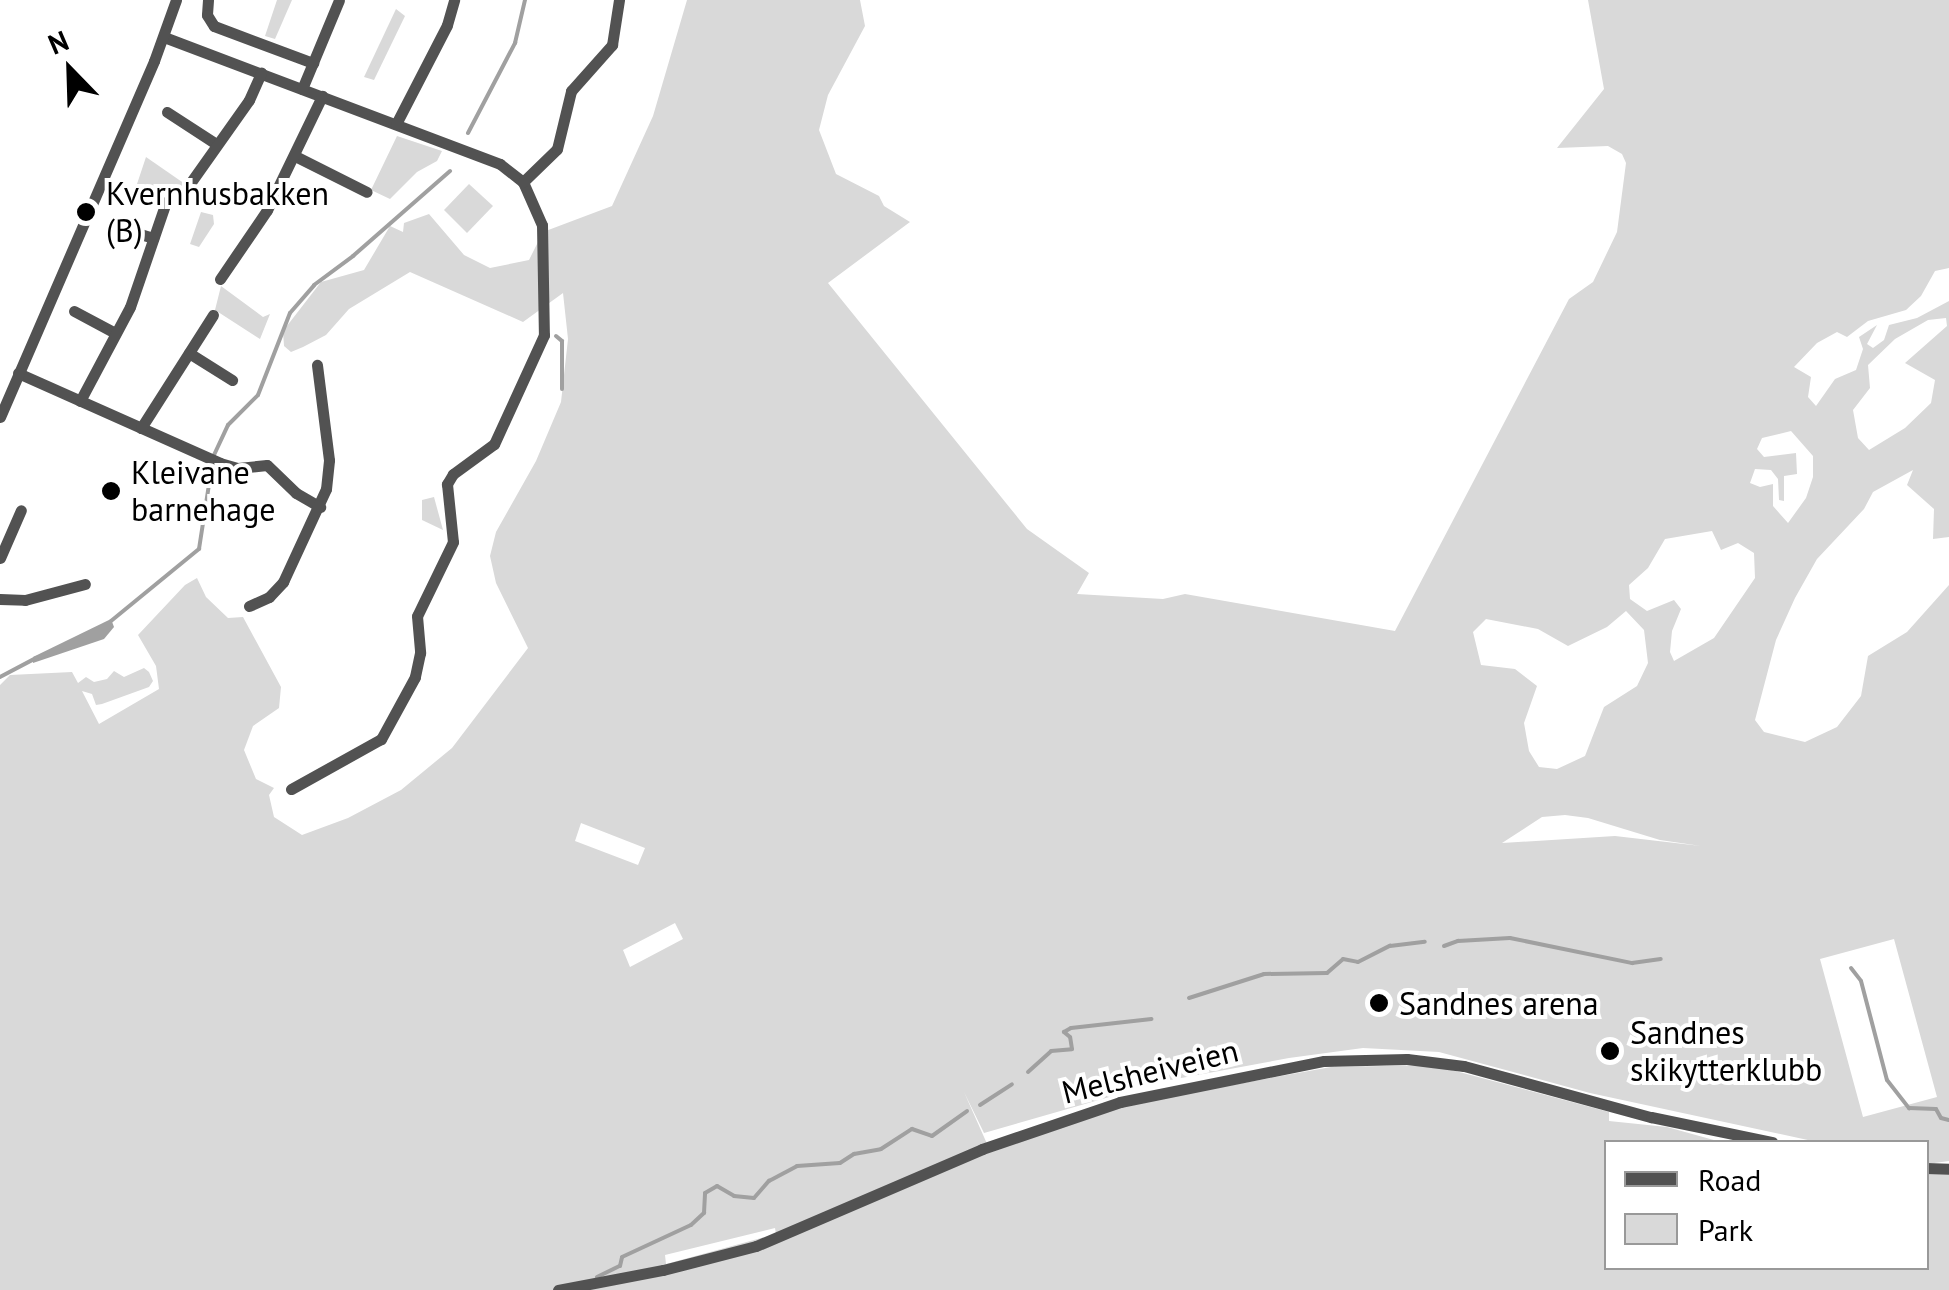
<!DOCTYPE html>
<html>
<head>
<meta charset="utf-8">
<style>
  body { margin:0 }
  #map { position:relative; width:1949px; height:1290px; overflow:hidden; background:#fff; font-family:"PT Sans",sans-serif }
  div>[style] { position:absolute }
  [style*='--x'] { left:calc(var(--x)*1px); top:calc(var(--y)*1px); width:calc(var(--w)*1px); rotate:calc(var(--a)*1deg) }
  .green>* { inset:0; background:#d9d9d9 }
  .water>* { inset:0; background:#a0a0a0 }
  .stream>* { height:4px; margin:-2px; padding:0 2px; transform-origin:2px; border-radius:2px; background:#a0a0a0 }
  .minor>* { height:11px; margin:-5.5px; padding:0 5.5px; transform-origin:5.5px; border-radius:5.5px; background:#525252 }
  .dots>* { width:28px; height:28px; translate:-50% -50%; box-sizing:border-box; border:5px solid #fff; border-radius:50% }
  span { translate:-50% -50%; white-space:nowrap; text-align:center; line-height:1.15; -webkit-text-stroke:8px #fff; paint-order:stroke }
  .poi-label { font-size:32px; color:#000 }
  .left { translate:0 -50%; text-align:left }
  .street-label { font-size:32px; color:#000 }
  .legend { position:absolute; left:1604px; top:1140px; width:325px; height:130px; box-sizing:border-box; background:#fff; border:2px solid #999; margin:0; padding:12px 18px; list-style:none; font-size:30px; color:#000 }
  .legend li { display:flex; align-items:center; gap:20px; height:50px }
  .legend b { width:50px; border:2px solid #999 }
  .north { position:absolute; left:20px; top:20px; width:100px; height:100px; -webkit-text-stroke:8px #fff; paint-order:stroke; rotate:337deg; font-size:28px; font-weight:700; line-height:40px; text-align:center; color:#000 }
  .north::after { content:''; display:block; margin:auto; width:35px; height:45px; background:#000; clip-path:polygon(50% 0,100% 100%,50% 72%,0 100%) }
</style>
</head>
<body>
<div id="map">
  <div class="green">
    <i style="clip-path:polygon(277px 0,292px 0,275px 39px,265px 36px)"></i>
    <i style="clip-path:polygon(evenodd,687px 0,860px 0,865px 26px,828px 95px,819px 130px,836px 174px,879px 196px,884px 206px,910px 222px,828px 283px,1027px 529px,1089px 573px,1077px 594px,1163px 599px,1185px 594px,1395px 631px,1569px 299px,1593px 282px,1617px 232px,1626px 163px,1622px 154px,1608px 146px,1557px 148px,1604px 89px,1588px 0,1949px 0,1949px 268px,1935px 271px,1921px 296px,1906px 310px,1868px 321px,1847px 337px,1837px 332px,1817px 343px,1794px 367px,1811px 377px,1808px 397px,1816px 406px,1835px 379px,1856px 370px,1863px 349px,1859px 337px,1877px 325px,1867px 344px,1873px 348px,1884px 340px,1889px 325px,1917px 318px,1949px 301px,1949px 537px,1933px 539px,1934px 509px,1907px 485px,1913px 470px,1873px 492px,1864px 509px,1817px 559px,1795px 598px,1776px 640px,1755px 720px,1764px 732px,1805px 742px,1837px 727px,1861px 696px,1868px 656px,1907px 632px,1949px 585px,1949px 1161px,1927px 1164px,1926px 1142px,1817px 1142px,1590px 1093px,1439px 1052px,1363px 1048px,1289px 1058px,1165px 1081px,984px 1133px,964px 1092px,988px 1146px,1117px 1106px,1331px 1067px,1433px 1065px,1609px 1112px,1609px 1121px,1667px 1127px,1721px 1142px,1606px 1142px,1606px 1268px,1926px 1268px,1927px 1172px,1949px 1172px,1949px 1290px,0 1290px,0 685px,10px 675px,72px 672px,78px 683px,86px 677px,94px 682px,107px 679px,114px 671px,124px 677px,144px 668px,149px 672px,153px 681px,149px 687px,102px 704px,96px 705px,92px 694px,82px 691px,99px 724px,159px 689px,156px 666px,138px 635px,185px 585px,197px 578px,206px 597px,228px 618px,243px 617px,281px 687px,279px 708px,253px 726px,244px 750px,256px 779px,274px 788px,269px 795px,274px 817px,302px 835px,348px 818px,401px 790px,452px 748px,528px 648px,496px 583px,490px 556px,496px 532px,536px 461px,561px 402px,568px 339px,563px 293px,523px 322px,410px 272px,349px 309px,326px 335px,303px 347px,291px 352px,284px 346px,283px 331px,321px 282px,364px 270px,390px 226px,403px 232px,404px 223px,429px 214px,464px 255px,490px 268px,529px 260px,543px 232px,612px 206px,653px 116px,687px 0,1946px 318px,1947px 326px,1905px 363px,1935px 380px,1931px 403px,1905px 428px,1869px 450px,1858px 438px,1853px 410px,1870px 388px,1868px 365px,1895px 339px,1928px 320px,1946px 318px,687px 0,1791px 431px,1813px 456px,1813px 477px,1806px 498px,1788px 523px,1773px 506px,1773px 484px,1760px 487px,1750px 483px,1755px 469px,1771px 470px,1778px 479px,1779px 500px,1784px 501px,1784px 476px,1797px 474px,1796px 453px,1764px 457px,1757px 449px,1762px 438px,1791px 431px,687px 0,1712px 531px,1721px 550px,1738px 543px,1754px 553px,1755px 578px,1714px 638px,1674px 661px,1670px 652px,1672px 631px,1681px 609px,1674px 600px,1647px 611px,1630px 599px,1629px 585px,1648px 568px,1665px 539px,1712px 531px,687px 0,1626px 611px,1644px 630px,1648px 663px,1637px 686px,1604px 707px,1585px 756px,1557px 769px,1539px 767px,1529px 751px,1524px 723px,1537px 686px,1515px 669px,1481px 665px,1473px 632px,1486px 619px,1538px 629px,1568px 646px,1607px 627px,1626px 611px,687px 0,1565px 815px,1588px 818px,1660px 840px,1701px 846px,1615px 836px,1502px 843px,1542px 817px,1565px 815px,687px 0,581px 823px,645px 848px,638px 865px,575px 841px,581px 823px,687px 0,675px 923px,683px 939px,630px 967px,623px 950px,675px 923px,687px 0,1894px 939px,1937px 1097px,1863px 1117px,1820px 959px,1894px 939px,687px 0,775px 1228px,776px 1234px,666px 1264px,665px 1255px,775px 1228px)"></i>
    <i style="clip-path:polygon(396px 9px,405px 16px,374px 80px,364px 77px)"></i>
    <i style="clip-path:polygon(397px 136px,442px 151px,437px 161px,417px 172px,390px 199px,371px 190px)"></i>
    <i style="clip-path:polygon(146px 157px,185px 184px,170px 195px,137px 184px)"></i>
    <i style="clip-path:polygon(469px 184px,493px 206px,467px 233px,444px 210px)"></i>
    <i style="clip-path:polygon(201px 212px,213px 215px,214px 224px,199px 247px,190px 244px)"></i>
    <i style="clip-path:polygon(221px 286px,263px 317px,270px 314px,260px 339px,215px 310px)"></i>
    <i style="clip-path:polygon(434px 497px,443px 530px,422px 520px,422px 500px)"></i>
  </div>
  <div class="water">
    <i style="clip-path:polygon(111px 619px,114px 627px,104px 639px,33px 663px,33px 657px)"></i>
  </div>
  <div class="stream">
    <i style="--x:468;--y:133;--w:102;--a:-62.4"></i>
    <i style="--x:515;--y:43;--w:44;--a:-76.9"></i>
    <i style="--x:556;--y:336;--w:8;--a:40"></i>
    <i style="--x:562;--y:341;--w:48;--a:90"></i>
    <i style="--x:214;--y:455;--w:33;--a:-65"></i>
    <i style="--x:228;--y:425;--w:42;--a:-45"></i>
    <i style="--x:258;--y:395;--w:88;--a:-68.7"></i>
    <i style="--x:290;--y:313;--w:37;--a:-49"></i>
    <i style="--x:314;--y:285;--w:49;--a:-36.6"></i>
    <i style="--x:353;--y:256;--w:129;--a:-41.2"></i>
    <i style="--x:111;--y:621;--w:114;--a:-39.3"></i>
    <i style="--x:199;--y:549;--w:85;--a:-81.2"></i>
    <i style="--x:0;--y:677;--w:41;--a:-27.8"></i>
    <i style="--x:1444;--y:946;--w:15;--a:-20"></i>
    <i style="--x:1458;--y:941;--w:52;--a:-3.3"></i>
    <i style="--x:1510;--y:938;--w:125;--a:11.6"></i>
    <i style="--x:1632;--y:963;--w:29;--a:-8"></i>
    <i style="--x:1851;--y:968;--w:16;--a:52"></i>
    <i style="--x:1861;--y:981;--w:102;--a:75.3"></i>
    <i style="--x:1887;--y:1080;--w:36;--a:52"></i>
    <i style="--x:1909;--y:1108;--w:27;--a:2"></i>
    <i style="--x:1936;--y:1109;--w:10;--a:61"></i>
    <i style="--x:1941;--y:1118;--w:8;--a:14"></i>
    <i style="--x:1189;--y:998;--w:79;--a:-17.7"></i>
    <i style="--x:1264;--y:974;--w:63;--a:-0.9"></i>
    <i style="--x:1327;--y:973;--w:21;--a:-41"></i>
    <i style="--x:1343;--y:959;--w:15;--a:11"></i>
    <i style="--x:1358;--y:962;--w:36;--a:-27"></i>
    <i style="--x:1390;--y:946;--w:35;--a:-7"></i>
    <i style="--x:1028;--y:1072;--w:31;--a:-42"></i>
    <i style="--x:1051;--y:1051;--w:21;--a:-5"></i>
    <i style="--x:1072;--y:1049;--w:12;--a:-99"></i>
    <i style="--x:1070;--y:1037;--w:8;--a:-140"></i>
    <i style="--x:1064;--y:1032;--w:8;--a:-30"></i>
    <i style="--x:1071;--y:1028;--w:81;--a:-6.4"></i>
    <i style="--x:980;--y:1105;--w:38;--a:-33"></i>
    <i style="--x:597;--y:1277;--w:25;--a:-26"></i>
    <i style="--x:620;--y:1266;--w:9;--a:-77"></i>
    <i style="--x:622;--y:1257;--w:76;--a:-24.9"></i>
    <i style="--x:691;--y:1225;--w:18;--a:-43"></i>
    <i style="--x:704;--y:1213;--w:20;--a:-87"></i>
    <i style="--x:705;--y:1193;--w:14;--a:-30"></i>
    <i style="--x:717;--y:1186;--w:20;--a:30"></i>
    <i style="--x:734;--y:1196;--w:20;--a:6"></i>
    <i style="--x:754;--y:1198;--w:23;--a:-49"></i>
    <i style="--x:769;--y:1181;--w:32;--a:-28"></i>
    <i style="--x:797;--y:1166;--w:43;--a:-4"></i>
    <i style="--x:840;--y:1163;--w:17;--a:-33"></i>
    <i style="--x:854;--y:1154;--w:27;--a:-10"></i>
    <i style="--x:881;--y:1149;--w:37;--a:-33"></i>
    <i style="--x:912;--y:1129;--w:21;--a:19"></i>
    <i style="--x:932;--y:1136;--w:43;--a:-35.5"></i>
  </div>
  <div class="minor">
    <i style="--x:208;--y:0;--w:15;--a:94"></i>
    <i style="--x:207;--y:15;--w:13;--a:58"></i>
    <i style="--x:214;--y:26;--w:106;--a:20.5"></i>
    <i style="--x:164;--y:37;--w:359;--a:20.7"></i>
    <i style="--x:500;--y:164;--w:29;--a:38"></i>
    <i style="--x:523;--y:182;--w:47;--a:66.2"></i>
    <i style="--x:542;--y:225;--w:110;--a:89"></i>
    <i style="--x:544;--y:335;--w:120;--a:114.6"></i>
    <i style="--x:494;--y:444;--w:51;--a:143.8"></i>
    <i style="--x:453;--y:474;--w:12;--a:121"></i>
    <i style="--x:447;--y:484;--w:58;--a:84.1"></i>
    <i style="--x:453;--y:542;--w:82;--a:115.9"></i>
    <i style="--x:417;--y:616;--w:37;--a:85"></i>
    <i style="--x:420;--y:653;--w:25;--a:102"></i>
    <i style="--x:415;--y:677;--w:71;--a:118.7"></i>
    <i style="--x:381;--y:739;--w:103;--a:150.9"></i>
    <i style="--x:302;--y:89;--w:96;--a:-67.4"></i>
    <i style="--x:167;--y:112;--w:59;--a:33.1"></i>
    <i style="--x:396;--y:124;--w:111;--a:-62.7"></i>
    <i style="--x:447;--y:25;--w:26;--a:-74"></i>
    <i style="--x:295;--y:156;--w:80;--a:26.6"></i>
    <i style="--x:191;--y:182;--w:100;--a:-54.7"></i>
    <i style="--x:249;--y:100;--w:30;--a:-66"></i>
    <i style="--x:523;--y:182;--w:47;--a:-44.1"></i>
    <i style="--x:557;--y:149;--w:60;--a:-76.4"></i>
    <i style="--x:571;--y:91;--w:62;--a:-48.3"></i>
    <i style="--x:612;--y:45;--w:46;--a:-81.2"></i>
    <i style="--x:117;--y:227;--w:38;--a:17"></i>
    <i style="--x:220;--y:279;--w:83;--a:-55.7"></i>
    <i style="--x:267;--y:210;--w:127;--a:-64.2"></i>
    <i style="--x:74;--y:311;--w:47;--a:28.2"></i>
    <i style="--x:189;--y:353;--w:51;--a:32.1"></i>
    <i style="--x:18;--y:373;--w:221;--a:24"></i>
    <i style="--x:220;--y:463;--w:19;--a:16"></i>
    <i style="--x:238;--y:468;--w:29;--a:-6"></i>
    <i style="--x:267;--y:465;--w:40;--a:44"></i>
    <i style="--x:296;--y:493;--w:28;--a:30"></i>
    <i style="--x:80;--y:401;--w:106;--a:-62"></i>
    <i style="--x:130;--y:307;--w:111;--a:-71.1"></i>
    <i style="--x:0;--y:417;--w:388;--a:-66.6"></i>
    <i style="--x:154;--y:61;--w:65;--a:-70.2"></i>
    <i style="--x:141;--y:428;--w:134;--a:-57.5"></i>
    <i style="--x:0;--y:558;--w:52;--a:-66.4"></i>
    <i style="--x:0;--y:599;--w:25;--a:2"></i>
    <i style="--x:25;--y:600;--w:62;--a:-14.9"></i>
    <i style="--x:249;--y:606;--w:22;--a:-24"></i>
    <i style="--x:269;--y:597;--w:21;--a:-47"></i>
    <i style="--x:283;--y:582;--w:102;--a:-65.2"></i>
    <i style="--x:326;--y:489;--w:29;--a:-84"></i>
    <i style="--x:329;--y:460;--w:96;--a:-97.2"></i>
    <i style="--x:1926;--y:1168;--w:23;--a:2"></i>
    <i style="--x:558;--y:1290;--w:107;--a:-10.8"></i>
    <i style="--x:663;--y:1270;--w:96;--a:-14.5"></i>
    <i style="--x:756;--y:1246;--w:246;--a:-23.2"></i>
    <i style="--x:982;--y:1149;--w:146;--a:-18.8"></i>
    <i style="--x:1120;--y:1102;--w:208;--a:-11.4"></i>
    <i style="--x:1324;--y:1061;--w:83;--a:-1.4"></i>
    <i style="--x:1407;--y:1059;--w:57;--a:7"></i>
    <i style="--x:1464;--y:1066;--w:194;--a:15.3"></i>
    <i style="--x:1651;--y:1117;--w:124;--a:11.7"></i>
  </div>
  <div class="dots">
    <i style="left:86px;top:212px;background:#000"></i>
    <i style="left:111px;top:491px;background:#000"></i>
    <i style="left:1379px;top:1003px;background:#000"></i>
    <i style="left:1610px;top:1051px;background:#000"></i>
  </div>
  <div class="poi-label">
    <span class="left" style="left:106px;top:212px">Kvernhusbakken<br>(B)</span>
    <span class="left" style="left:131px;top:491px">Kleivane<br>barnehage</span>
    <span class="left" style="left:1399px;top:1003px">Sandnes arena</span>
    <span class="left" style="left:1630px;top:1051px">Sandnes<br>skikytterklubb</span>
  </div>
  <div class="street-label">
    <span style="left:1150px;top:1071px;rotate:-14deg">Melsheiveien</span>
  </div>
  <ul class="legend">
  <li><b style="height:12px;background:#525252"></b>Road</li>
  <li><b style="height:28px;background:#d9d9d9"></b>Park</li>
  </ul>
  <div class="north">N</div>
</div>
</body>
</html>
